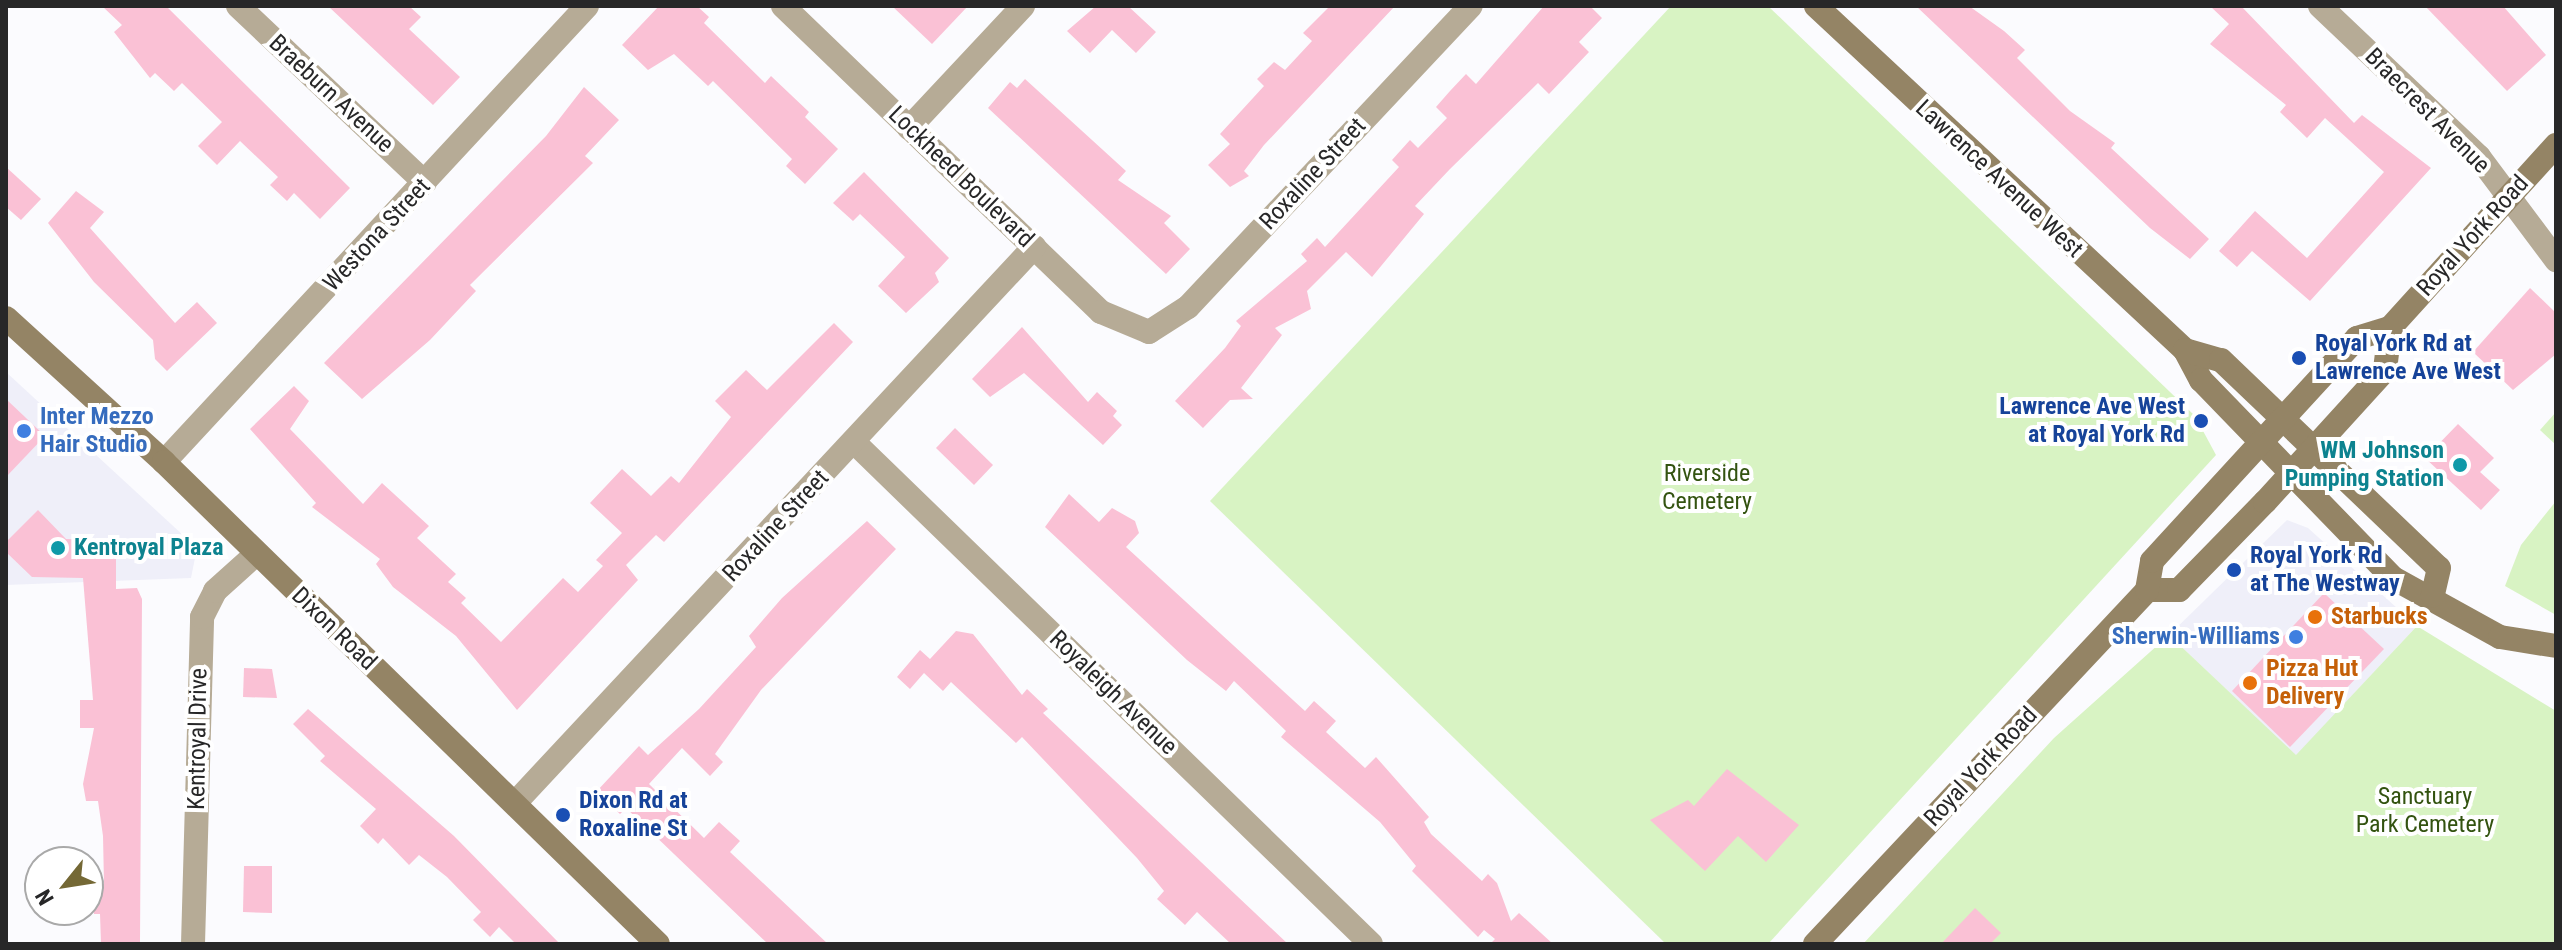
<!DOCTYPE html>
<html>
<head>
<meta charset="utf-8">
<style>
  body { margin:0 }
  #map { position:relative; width:2562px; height:950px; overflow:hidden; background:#fbfbfe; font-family:"Roboto Condensed",sans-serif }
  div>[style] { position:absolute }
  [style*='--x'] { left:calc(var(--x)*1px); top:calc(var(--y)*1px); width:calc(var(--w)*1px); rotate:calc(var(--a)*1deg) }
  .built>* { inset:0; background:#efeff9 }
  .green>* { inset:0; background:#d8f3c3 }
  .building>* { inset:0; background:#fac1d5 }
  .street>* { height:24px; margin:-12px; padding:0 12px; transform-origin:12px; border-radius:12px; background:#b6ab96 }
  .secondary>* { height:24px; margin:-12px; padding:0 12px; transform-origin:12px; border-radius:12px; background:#948465 }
  .dots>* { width:22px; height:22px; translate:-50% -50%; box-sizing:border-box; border:4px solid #fff; border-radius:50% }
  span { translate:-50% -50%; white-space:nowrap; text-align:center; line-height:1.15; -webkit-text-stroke:8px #fff; paint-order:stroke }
  .street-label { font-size:24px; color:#272728 }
  .transit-label { font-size:24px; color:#164399; font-weight:700 }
  .left { translate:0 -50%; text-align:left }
  .right { translate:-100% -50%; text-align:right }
  .shop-label { font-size:24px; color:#366cbe; font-weight:700 }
  .culture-label { font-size:24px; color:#0d838f; font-weight:700 }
  .park-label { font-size:24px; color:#335310 }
  .food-label { font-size:24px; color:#c56008; font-weight:700 }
  .frame { position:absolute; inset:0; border:8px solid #272728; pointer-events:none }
  .north { position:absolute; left:24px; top:846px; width:80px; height:80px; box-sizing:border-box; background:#fff; border:2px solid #a9a9a9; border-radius:50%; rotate:240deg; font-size:22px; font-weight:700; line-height:32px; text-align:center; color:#272728 }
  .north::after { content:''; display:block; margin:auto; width:28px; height:36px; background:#746835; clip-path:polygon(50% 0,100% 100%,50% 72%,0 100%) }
</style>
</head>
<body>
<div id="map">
  <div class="built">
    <i style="clip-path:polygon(6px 372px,197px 548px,191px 578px,6px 585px)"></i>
    <i style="clip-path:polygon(2287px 520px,2308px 528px,2417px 626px,2296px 756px,2169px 635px)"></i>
  </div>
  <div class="green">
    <i style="clip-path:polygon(1671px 6px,1768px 6px,2195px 416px,2216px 455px,1768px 944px,1666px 944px,1210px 501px)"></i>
    <i style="clip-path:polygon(2556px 412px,2556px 445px,2540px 430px)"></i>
    <i style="clip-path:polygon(2556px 501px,2556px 615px,2505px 586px,2521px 545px)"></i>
    <i style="clip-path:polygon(2417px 626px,2556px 711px,2556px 944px,1863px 944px,2054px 738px,2169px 635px,2296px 755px)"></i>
  </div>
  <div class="building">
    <i style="clip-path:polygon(102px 6px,166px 6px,350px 188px,320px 219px,294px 193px,287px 201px,270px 185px,278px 177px,240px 141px,217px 165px,198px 146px,222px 122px,182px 83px,174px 91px,155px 73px,150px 78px,114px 32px,122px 25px)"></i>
    <i style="clip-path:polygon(328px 6px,409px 6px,421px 17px,409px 29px,460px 77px,433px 105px)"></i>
    <i style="clip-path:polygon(659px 6px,697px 6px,709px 17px,704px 23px,765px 83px,771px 76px,809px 112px,805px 117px,838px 149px,805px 184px,786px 166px,792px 159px,713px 81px,708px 86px,674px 54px,648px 70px,622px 45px)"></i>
    <i style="clip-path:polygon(892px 6px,968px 6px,932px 44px)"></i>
    <i style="clip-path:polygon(1096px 6px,1128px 6px,1156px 32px,1136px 53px,1112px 30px,1090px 53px,1067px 31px)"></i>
    <i style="clip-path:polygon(1330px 6px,1395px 6px,1264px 145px,1244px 171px,1249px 176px,1230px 187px,1208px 165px,1230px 144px,1220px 134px,1264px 86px,1257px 79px,1274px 62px,1285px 70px,1312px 41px,1303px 33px)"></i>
    <i style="clip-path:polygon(1544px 6px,1590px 6px,1602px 18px,1579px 42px,1589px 52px,1549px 94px,1538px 83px,1450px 169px,1415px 206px,1424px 214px,1372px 277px,1346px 252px,1307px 291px,1311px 309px,1275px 328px,1282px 335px,1241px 388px,1253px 399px,1230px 400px,1203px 428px,1175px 401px,1225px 348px,1241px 326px,1236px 321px,1307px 261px,1301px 254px,1317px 238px,1325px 247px,1399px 167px,1392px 160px,1410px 140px,1418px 148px,1447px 118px,1436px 107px,1450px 91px,1466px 74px,1476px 84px)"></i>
    <i style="clip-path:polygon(1916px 6px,1969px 6px,2004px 31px,2025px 50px,2017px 58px,2070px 111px,2115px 143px,2111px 148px,2209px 239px,2190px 259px,2150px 228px)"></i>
    <i style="clip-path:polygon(2210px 6px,2241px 6px,2354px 123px,2362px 115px,2431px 168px,2310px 301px,2252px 251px,2237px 267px,2219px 251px,2255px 211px,2307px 258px,2384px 172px,2325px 118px,2307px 138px,2280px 112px,2286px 105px,2210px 44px,2229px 24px)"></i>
    <i style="clip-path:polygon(2425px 6px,2503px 6px,2546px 55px,2507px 91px)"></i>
    <i style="clip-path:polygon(1025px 79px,1126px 171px,1118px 180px,1171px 216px,1164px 223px,1190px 249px,1166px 274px,988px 108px,1010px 82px,1017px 88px)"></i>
    <i style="clip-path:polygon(584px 87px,619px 120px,585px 156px,593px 163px,470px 285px,476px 291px,430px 340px,362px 399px,324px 363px,546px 136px)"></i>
    <i style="clip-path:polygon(6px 167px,41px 199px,21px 220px,6px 207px)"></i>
    <i style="clip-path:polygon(864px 172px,949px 258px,935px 273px,939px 282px,906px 313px,878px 286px,905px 257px,860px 214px,853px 221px,833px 203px)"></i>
    <i style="clip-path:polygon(76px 191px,104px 212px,90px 228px,175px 323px,197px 302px,217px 323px,167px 371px,155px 359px,153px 340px,94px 282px,48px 223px)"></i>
    <i style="clip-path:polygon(2530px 288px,2556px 313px,2556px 354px,2513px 390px,2473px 352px)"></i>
    <i style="clip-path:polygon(834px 323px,853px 342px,664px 542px,656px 535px,626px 565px,638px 580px,517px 710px,456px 636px,393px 587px,376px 564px,380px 559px,312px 507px,316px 503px,250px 429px,294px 386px,309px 401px,290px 429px,363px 504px,382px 483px,429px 526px,417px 538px,456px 574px,448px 582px,466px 598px,461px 603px,501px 642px,563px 578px,578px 592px,603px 566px,596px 560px,622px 533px,590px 503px,622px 469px,651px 496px,671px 476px,679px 483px,731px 417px,715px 401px,746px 370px,767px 390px)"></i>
    <i style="clip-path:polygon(1022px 327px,1088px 402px,1097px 392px,1117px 411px,1113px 416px,1122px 425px,1103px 445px,1024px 373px,990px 397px,972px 379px)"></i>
    <i style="clip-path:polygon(6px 399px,45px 436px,6px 477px)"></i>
    <i style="clip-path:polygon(2458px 424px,2494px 458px,2480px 472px,2500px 490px,2481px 510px,2425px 458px)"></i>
    <i style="clip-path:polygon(955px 428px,993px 465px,974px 485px,936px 448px)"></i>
    <i style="clip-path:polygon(1069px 494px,1099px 522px,1112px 508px,1135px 521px,1139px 533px,1126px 547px,1305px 711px,1314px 701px,1336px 721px,1326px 732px,1365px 768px,1376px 757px,1429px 817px,1424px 822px,1431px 834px,1482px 881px,1488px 874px,1497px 883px,1511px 921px,1519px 913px,1553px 944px,1490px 944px,1495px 939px,1484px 930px,1478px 937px,1412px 871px,1416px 866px,1380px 822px,1281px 737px,1286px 731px,1234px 681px,1226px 691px,1187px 660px,1045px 527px)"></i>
    <i style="clip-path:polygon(38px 510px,66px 539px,103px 540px,116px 554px,116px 589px,137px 588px,142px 599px,140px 944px,101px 944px,100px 914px,94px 914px,93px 884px,104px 884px,103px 836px,98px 801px,86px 801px,83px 784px,94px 728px,80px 728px,80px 700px,93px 700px,83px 578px,32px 577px,6px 552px,6px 542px)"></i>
    <i style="clip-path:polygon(867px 521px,896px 549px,761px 690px,715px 754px,723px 762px,710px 776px,682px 748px,649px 784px,704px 838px,719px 822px,740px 841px,730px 852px,828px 944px,768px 944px,626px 808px,620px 814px,596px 792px,639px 746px,648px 755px,699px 709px,756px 647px,749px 636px,782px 598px)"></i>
    <i style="clip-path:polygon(2324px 593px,2384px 649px,2290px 747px,2232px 691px)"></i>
    <i style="clip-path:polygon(956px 631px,973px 634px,1022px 695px,1027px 689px,1048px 709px,1043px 713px,1288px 944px,1231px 944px,1197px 912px,1185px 925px,1157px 899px,1164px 891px,1137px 858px,1022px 737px,1016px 743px,951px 682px,943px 691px,924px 673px,910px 689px,897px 677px,920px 650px,930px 659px)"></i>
    <i style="clip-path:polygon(244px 668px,272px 669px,277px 698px,243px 697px)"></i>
    <i style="clip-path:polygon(308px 709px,454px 836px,560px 944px,516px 944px,499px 927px,490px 937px,473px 920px,481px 912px,447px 877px,419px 855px,409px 865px,383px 838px,378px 844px,360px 826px,376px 809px,320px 761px,325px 756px,293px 724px)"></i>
    <i style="clip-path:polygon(1727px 769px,1799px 825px,1766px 862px,1738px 836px,1705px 871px,1650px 820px,1688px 800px,1694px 806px)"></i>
    <i style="clip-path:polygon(244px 866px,272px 866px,272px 913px,243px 912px)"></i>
    <i style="clip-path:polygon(1975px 908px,2001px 933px,1990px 944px,1941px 944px)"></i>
  </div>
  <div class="street">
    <i style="--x:238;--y:6;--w:257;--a:43.4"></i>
    <i style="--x:783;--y:6;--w:441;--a:43.9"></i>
    <i style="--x:1101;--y:312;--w:52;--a:22.6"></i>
    <i style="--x:1149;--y:332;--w:46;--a:-32.7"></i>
    <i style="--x:1188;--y:307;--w:413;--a:-46.8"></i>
    <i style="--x:2320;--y:6;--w:219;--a:43.5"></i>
    <i style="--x:2479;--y:157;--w:129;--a:53.2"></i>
    <i style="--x:909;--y:128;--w:167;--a:-46.9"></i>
    <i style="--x:855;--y:443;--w:719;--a:44.15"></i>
    <i style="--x:164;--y:462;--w:622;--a:-47.15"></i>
    <i style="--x:515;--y:803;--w:761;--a:-46.97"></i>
    <i style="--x:193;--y:944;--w:327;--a:-88.4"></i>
    <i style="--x:202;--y:617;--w:29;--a:-63"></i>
    <i style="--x:215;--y:591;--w:54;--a:-42"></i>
  </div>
  <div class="secondary">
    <i style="--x:1816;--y:6;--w:504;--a:42.99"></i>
    <i style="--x:2185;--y:350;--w:34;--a:62"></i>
    <i style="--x:2201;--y:380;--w:276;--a:45.9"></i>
    <i style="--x:2393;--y:578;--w:122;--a:28.9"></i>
    <i style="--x:2500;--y:637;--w:57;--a:9.1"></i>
    <i style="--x:6;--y:318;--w:214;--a:42.3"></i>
    <i style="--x:164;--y:462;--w:690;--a:44.3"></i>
    <i style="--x:2185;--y:350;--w:37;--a:16"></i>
    <i style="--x:2221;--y:360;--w:301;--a:43.7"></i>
    <i style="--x:2439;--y:568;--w:28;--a:103"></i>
    <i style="--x:2147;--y:590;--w:32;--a:0"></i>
    <i style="--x:2179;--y:590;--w:123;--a:-45.7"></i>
    <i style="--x:2265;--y:502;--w:178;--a:-47.7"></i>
    <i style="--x:2385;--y:370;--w:42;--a:-83.2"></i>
    <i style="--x:1815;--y:944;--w:485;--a:-46.8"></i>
    <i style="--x:2147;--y:590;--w:29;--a:-80"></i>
    <i style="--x:2152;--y:561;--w:303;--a:-47.4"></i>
    <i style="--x:2357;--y:338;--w:34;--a:-17"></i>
    <i style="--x:2390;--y:328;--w:247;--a:-47.8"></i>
  </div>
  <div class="dots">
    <i style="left:2299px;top:358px;background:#1a4fb4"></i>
    <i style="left:2201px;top:421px;background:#1a4fb4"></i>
    <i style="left:24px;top:431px;background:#3f7fe0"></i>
    <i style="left:2460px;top:465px;background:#0f9aa8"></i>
    <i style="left:58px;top:548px;background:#0f9aa8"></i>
    <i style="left:2234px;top:570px;background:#1a4fb4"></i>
    <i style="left:2315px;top:617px;background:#e8710a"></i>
    <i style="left:2296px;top:637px;background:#3f7fe0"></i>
    <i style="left:2250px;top:683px;background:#e8710a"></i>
    <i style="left:563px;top:815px;background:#1a4fb4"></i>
  </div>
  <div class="street-label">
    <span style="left:331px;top:94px;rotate:43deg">Braeburn Avenue</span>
    <span style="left:2427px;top:111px;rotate:45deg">Braecrest Avenue</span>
    <span style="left:1313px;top:174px;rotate:-47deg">Roxaline Street</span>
    <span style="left:961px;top:177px;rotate:44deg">Lockheed Boulevard</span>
    <span style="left:1999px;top:179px;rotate:43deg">Lawrence Avenue West</span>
    <span style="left:377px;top:235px;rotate:-47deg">Westona Street</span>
    <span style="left:2473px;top:236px;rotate:-48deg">Royal York Road</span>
    <span style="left:776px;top:526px;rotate:-47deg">Roxaline Street</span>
    <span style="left:334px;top:629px;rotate:44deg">Dixon Road</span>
    <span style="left:1113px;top:693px;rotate:44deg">Royaleigh Avenue</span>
    <span style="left:198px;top:739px;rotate:-89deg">Kentroyal Drive</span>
    <span style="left:1981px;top:767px;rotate:-47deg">Royal York Road</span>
  </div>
  <div class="transit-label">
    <span class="left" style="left:2315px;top:358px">Royal York Rd at<br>Lawrence Ave West</span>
    <span class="right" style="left:2185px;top:421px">Lawrence Ave West<br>at Royal York Rd</span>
    <span class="left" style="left:2250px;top:570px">Royal York Rd<br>at The Westway</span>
    <span class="left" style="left:579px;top:815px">Dixon Rd at<br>Roxaline St</span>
  </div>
  <div class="shop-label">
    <span class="left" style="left:40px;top:431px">Inter Mezzo<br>Hair Studio</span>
    <span class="right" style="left:2280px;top:637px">Sherwin-Williams</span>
  </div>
  <div class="culture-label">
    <span class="right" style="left:2444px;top:465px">WM Johnson<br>Pumping Station</span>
    <span class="left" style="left:74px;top:548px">Kentroyal Plaza</span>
  </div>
  <div class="park-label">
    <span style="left:1707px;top:488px">Riverside<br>Cemetery</span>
    <span style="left:2425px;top:811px">Sanctuary<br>Park Cemetery</span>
  </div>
  <div class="food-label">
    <span class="left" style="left:2331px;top:617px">Starbucks</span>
    <span class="left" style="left:2266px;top:683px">Pizza Hut<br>Delivery</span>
  </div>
  <div class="frame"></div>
  <div class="north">N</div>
</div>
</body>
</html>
